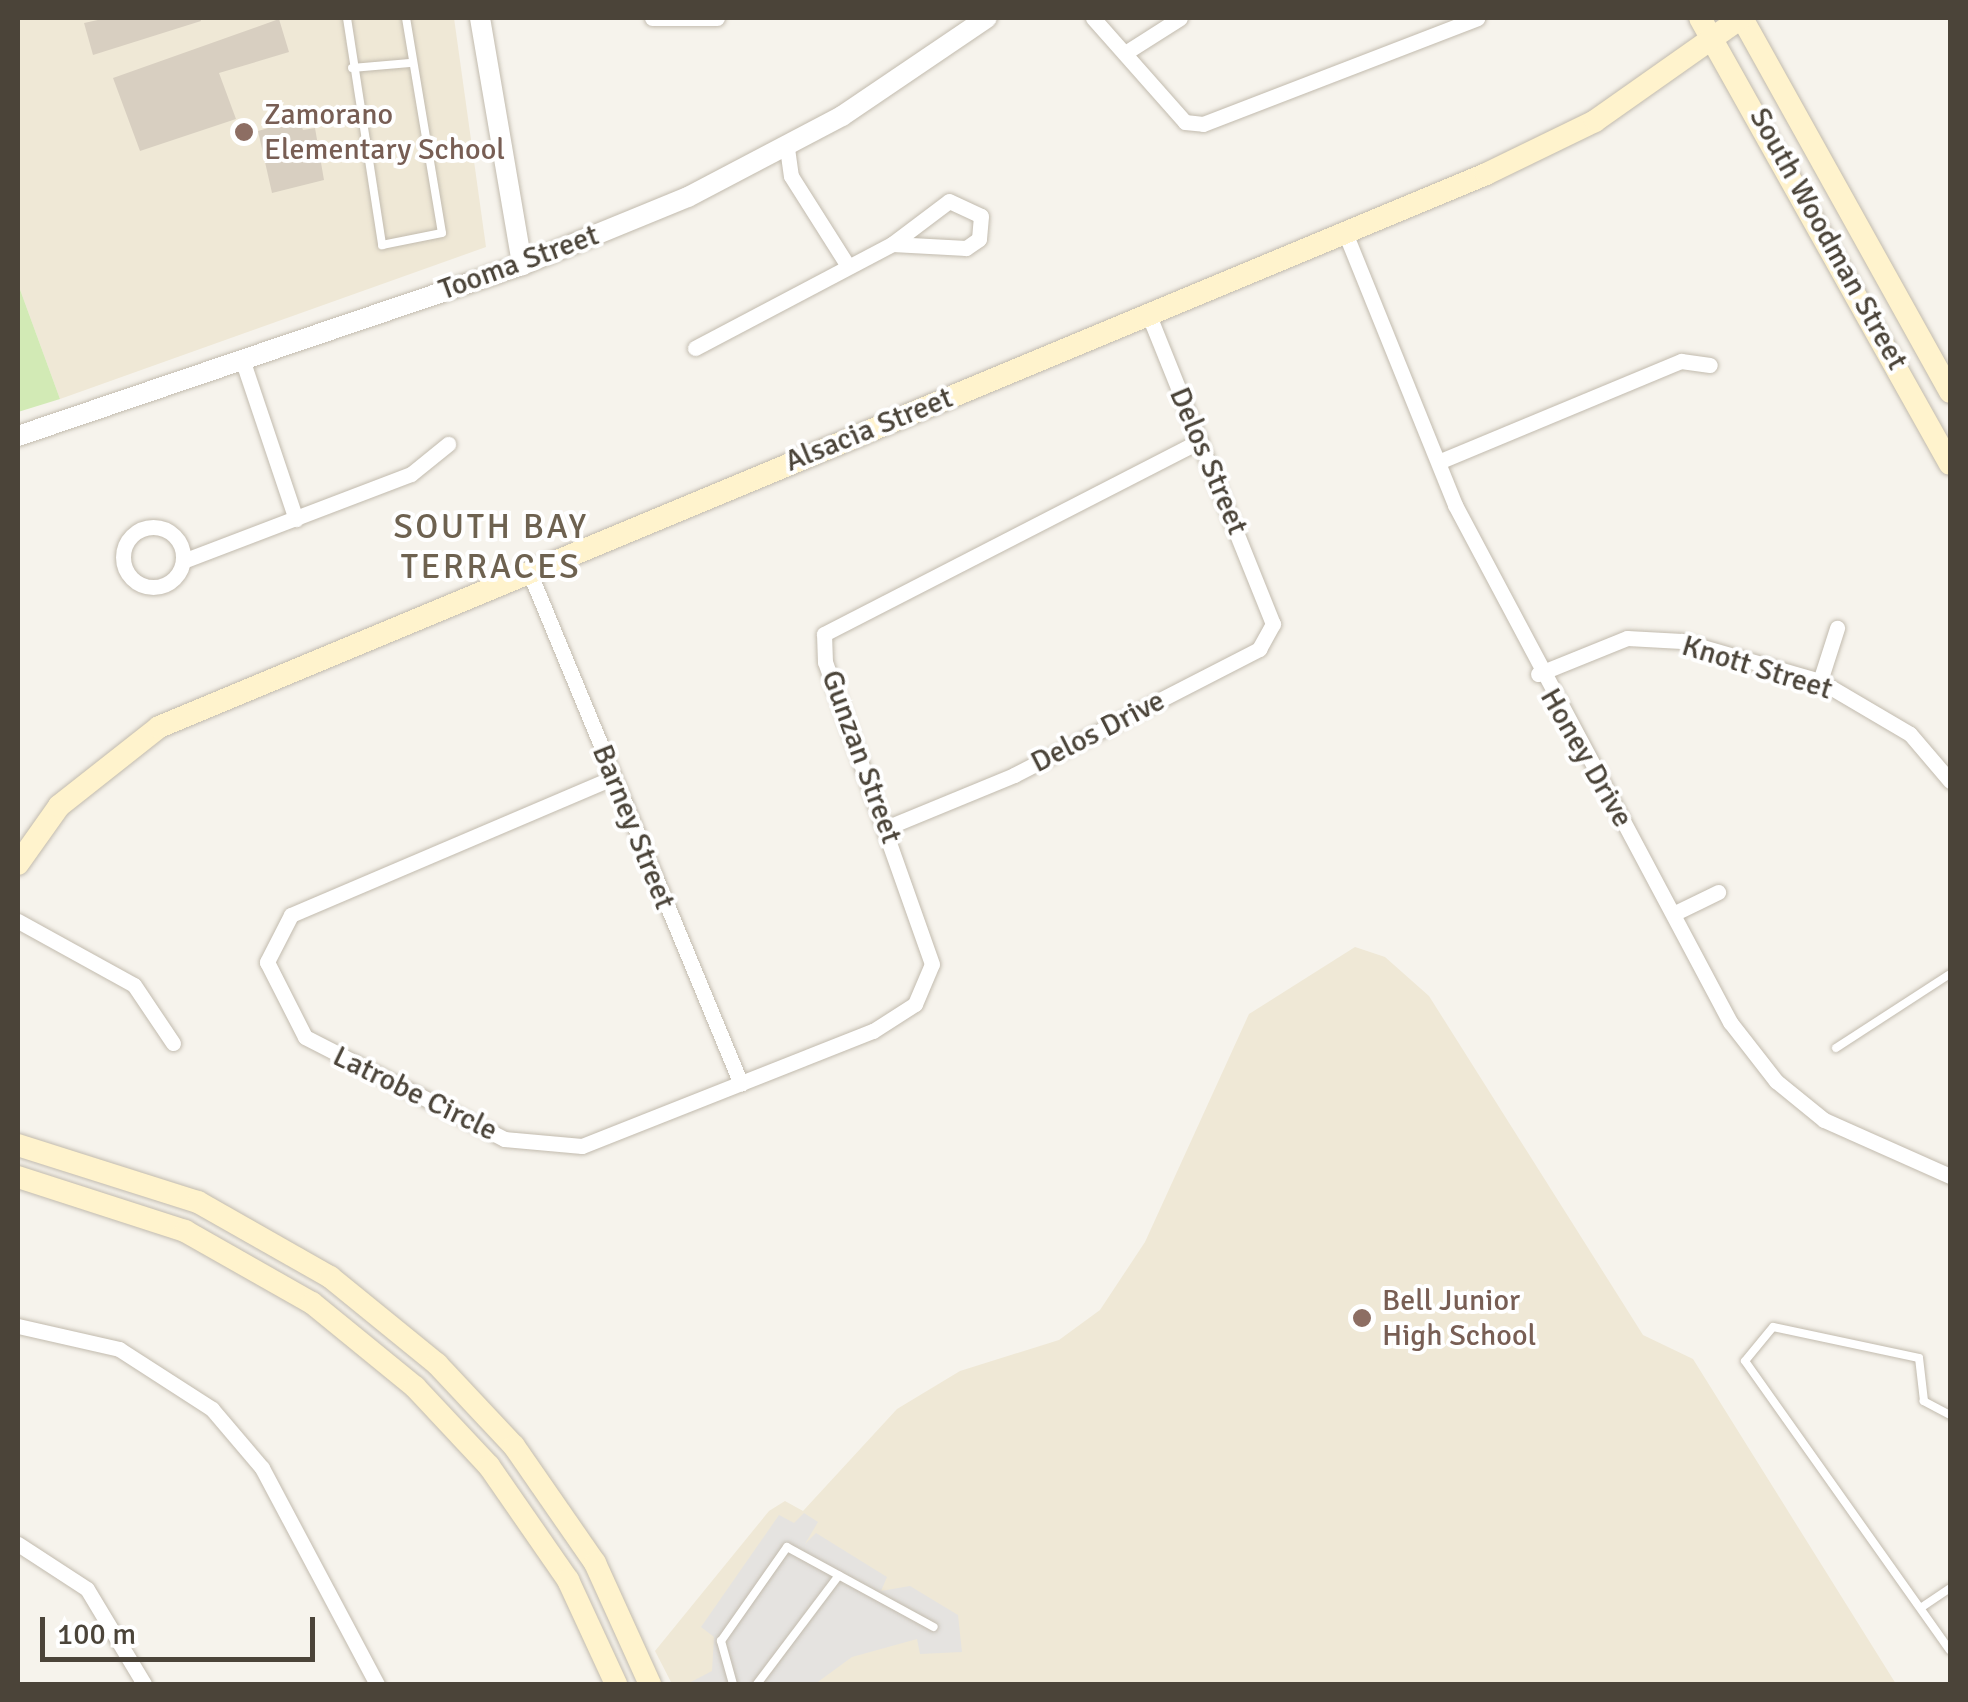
<!DOCTYPE html>
<html>
<head>
<meta charset="utf-8">
<style>
  body { margin:0 }
  #map { position:relative; width:1968px; height:1702px; overflow:hidden; background:#f6f3ec; font-family:Signika,sans-serif }
  div>[style] { position:absolute }
  [style*='--x'] { left:calc(var(--x)*1px); top:calc(var(--y)*1px); width:calc(var(--w)*1px); rotate:calc(var(--a)*1deg) }
  .education>* { inset:0; background:#efe8d6 }
  .green>* { inset:0; background:#d2eab5 }
  .parking>* { inset:0; background:#e5e3e0 }
  .building>* { inset:0; background:#d8cfc1 }
  .roads { filter:drop-shadow(0 0 2px #c2bbae) drop-shadow(0 0 2px #c2bbae) }
  .service>* { height:8px; margin:-4px; padding:0 4px; transform-origin:4px; border-radius:4px; background:#fff }
  .minor>* { height:15px; margin:-7.5px; padding:0 7.5px; transform-origin:7.5px; border-radius:7.5px; background:#fff }
  .minor>.ring { margin:-7.5px; padding:0; box-sizing:content-box; background:none; border:15px solid #fff; border-radius:50% }
  .tertiary>* { height:20px; margin:-10px; padding:0 10px; transform-origin:10px; border-radius:10px; background:#fff }
  .secondary>* { height:22px; margin:-11px; padding:0 11px; transform-origin:11px; border-radius:11px; background:#fff3cd }
  .dots>* { width:28px; height:28px; translate:-50% -50%; box-sizing:border-box; border:5px solid #fff; border-radius:50% }
  span { translate:-50% -50%; white-space:nowrap; text-align:center; line-height:1.15; -webkit-text-stroke:8px #fff; paint-order:stroke }
  .education-label { font-size:30px; color:#785e54 }
  .left { translate:0 -50%; text-align:left }
  .street-label { font-size:30px; color:#4b4439 }
  .quarter-label { font-size:35px; color:#6e6250; letter-spacing:2.5px }
  .frame { position:absolute; inset:0; border:20px solid #4b4439; pointer-events:none }
  .scale { position:absolute; left:40px; top:1617px; width:275px; height:45px; box-sizing:border-box; border:5px solid #4b4439; border-top:0; padding-left:12px; font-size:30px; line-height:35px; white-space:nowrap; color:#4b4439; -webkit-text-stroke:8px #fff; paint-order:stroke }
</style>
</head>
<body>
<div id="map">
  <div class="education">
    <i style="clip-path:polygon(18px 18px,454px 18px,486px 247px,60px 399px,18px 284px)"></i>
    <i style="clip-path:polygon(1355px 947px,1385px 957px,1429px 996px,1643px 1335px,1693px 1359px,1896px 1684px,672px 1684px,655px 1651px,769px 1511px,785px 1501px,803px 1511px,897px 1409px,960px 1371px,1059px 1340px,1100px 1310px,1145px 1242px,1249px 1014px)"></i>
  </div>
  <div class="green">
    <i style="clip-path:polygon(18px 284px,60px 399px,18px 412px)"></i>
  </div>
  <div class="parking">
    <i style="clip-path:polygon(804px 1513px,818px 1522px,805px 1544px,816px 1533px,887px 1577px,881px 1591px,910px 1586px,958px 1615px,962px 1652px,920px 1654px,917px 1639px,852px 1657px,815px 1684px,687px 1684px,712px 1671px,714px 1637px,701px 1627px,779px 1515px,794px 1523px)"></i>
  </div>
  <div class="building">
    <i style="clip-path:polygon(107px 18px,200px 18px,201px 21px,93px 55px,84px 23px)"></i>
    <i style="clip-path:polygon(279px 19px,289px 52px,219px 73px,236px 119px,140px 151px,113px 78px)"></i>
    <i style="clip-path:polygon(299px 119px,303px 130px,315px 128px,324px 180px,272px 193px,258px 131px)"></i>
  </div>
  <div class="roads">
    <div class="service">
      <i style="--x:347;--y:18;--w:230;--a:81.2"></i>
      <i style="--x:382;--y:245;--w:61;--a:-11.3"></i>
      <i style="--x:442;--y:233;--w:218;--a:-99.5"></i>
      <i style="--x:352;--y:68;--w:58;--a:-4.9"></i>
      <i style="--x:1836;--y:1048;--w:136;--a:-33"></i>
      <i style="--x:1950;--y:1415;--w:30;--a:-152"></i>
      <i style="--x:1924;--y:1401;--w:43;--a:-96.6"></i>
      <i style="--x:1919;--y:1358;--w:149;--a:-168"></i>
      <i style="--x:1773;--y:1327;--w:44;--a:129.5"></i>
      <i style="--x:1745;--y:1361;--w:354;--a:54.7"></i>
      <i style="--x:1922;--y:1607;--w:34;--a:-34"></i>
      <i style="--x:733;--y:1684;--w:45;--a:-105.6"></i>
      <i style="--x:721;--y:1641;--w:115;--a:-54.9"></i>
      <i style="--x:787;--y:1547;--w:167;--a:28.6"></i>
      <i style="--x:757;--y:1684;--w:136;--a:-53"></i>
    </div>
    <div class="minor">
      <i style="--x:652;--y:18;--w:65;--a:0"></i>
      <i style="--x:1093;--y:18;--w:139;--a:48.5"></i>
      <i style="--x:1185;--y:122;--w:18;--a:6"></i>
      <i style="--x:1203;--y:124;--w:294;--a:-21.1"></i>
      <i style="--x:1125;--y:53;--w:65;--a:-32.5"></i>
      <i style="--x:787;--y:148;--w:28;--a:82"></i>
      <i style="--x:791;--y:176;--w:103;--a:57.7"></i>
      <i style="--x:1346;--y:235;--w:291;--a:68"></i>
      <i style="--x:1455;--y:505;--w:586;--a:61.99"></i>
      <i style="--x:1730;--y:1022;--w:75;--a:52.1"></i>
      <i style="--x:1776;--y:1081;--w:62;--a:39.1"></i>
      <i style="--x:1824;--y:1120;--w:138;--a:24"></i>
      <i style="--x:695;--y:348;--w:223;--a:-27.8"></i>
      <i style="--x:892;--y:244;--w:71;--a:-37"></i>
      <i style="--x:949;--y:201;--w:35;--a:25"></i>
      <i style="--x:981;--y:216;--w:23;--a:95"></i>
      <i style="--x:979;--y:239;--w:16;--a:145"></i>
      <i style="--x:966;--y:248;--w:74;--a:-176.9"></i>
      <i style="--x:242;--y:359;--w:169;--a:71.4"></i>
      <i style="--x:1443;--y:460;--w:258;--a:-22.6"></i>
      <i style="--x:1681;--y:361;--w:29;--a:8"></i>
      <i class="ring" style="left:123px;top:527px;width:45px;height:45px"></i>
      <i style="--x:183;--y:561;--w:244;--a:-20.9"></i>
      <i style="--x:411;--y:474;--w:48;--a:-39"></i>
      <i style="--x:528;--y:569;--w:557;--a:67.53"></i>
      <i style="--x:1538;--y:674;--w:96;--a:-22"></i>
      <i style="--x:1627;--y:638;--w:55;--a:3.1"></i>
      <i style="--x:1682;--y:641;--w:144;--a:16.2"></i>
      <i style="--x:1820;--y:681;--w:104;--a:30.5"></i>
      <i style="--x:1910;--y:734;--w:62;--a:49.6"></i>
      <i style="--x:1820;--y:681;--w:56;--a:-72.2"></i>
      <i style="--x:612;--y:778;--w:349;--a:156.9"></i>
      <i style="--x:291;--y:915;--w:53;--a:117.1"></i>
      <i style="--x:267;--y:962;--w:84;--a:63.1"></i>
      <i style="--x:305;--y:1037;--w:224;--a:27.1"></i>
      <i style="--x:504;--y:1139;--w:78;--a:5.1"></i>
      <i style="--x:582;--y:1146;--w:313;--a:-21.6"></i>
      <i style="--x:873;--y:1031;--w:50;--a:-32.7"></i>
      <i style="--x:915;--y:1004;--w:43;--a:-67"></i>
      <i style="--x:932;--y:964;--w:320;--a:-109.5"></i>
      <i style="--x:825;--y:662;--w:28;--a:-92"></i>
      <i style="--x:824;--y:634;--w:423;--a:-27.2"></i>
      <i style="--x:888;--y:827;--w:136;--a:-22.4"></i>
      <i style="--x:1014;--y:775;--w:276;--a:-27.2"></i>
      <i style="--x:1259;--y:649;--w:29;--a:-61"></i>
      <i style="--x:1273;--y:624;--w:330;--a:-111.9"></i>
      <i style="--x:1675;--y:913;--w:48;--a:-26"></i>
      <i style="--x:18;--y:921;--w:132;--a:28.9"></i>
      <i style="--x:134;--y:985;--w:70;--a:56.1"></i>
      <i style="--x:18;--y:1326;--w:104;--a:12.8"></i>
      <i style="--x:119;--y:1349;--w:111;--a:32.8"></i>
      <i style="--x:212;--y:1409;--w:77;--a:49.7"></i>
      <i style="--x:262;--y:1468;--w:245;--a:62"></i>
      <i style="--x:18;--y:1544;--w:82;--a:33.1"></i>
      <i style="--x:87;--y:1589;--w:111;--a:59"></i>
    </div>
    <div class="tertiary">
      <i style="--x:480;--y:18;--w:251;--a:80.3"></i>
      <i style="--x:18;--y:436;--w:532;--a:-18.74"></i>
      <i style="--x:522;--y:265;--w:179;--a:-22.3"></i>
      <i style="--x:688;--y:197;--w:174;--a:-27.7"></i>
      <i style="--x:842;--y:116;--w:175;--a:-34.1"></i>
    </div>
    <div class="secondary">
      <i style="--x:1700;--y:18;--w:511;--a:60.73"></i>
      <i style="--x:1742;--y:18;--w:428;--a:60.9"></i>
      <i style="--x:18;--y:864;--w:71;--a:-54.7"></i>
      <i style="--x:59;--y:806;--w:127;--a:-38.3"></i>
      <i style="--x:159;--y:727;--w:1438;--a:-22.62"></i>
      <i style="--x:1486;--y:174;--w:121;--a:-25.9"></i>
      <i style="--x:1595;--y:121;--w:179;--a:-35.2"></i>
      <i style="--x:18;--y:1145;--w:189;--a:17.6"></i>
      <i style="--x:198;--y:1202;--w:152;--a:29.6"></i>
      <i style="--x:330;--y:1277;--w:138;--a:39.1"></i>
      <i style="--x:437;--y:1364;--w:112;--a:46.8"></i>
      <i style="--x:514;--y:1446;--w:142;--a:55.3"></i>
      <i style="--x:595;--y:1563;--w:133;--a:65.6"></i>
      <i style="--x:18;--y:1177;--w:176;--a:17.9"></i>
      <i style="--x:185;--y:1231;--w:146;--a:29.6"></i>
      <i style="--x:312;--y:1303;--w:133;--a:39.2"></i>
      <i style="--x:415;--y:1387;--w:108;--a:46.9"></i>
      <i style="--x:489;--y:1466;--w:139;--a:55.3"></i>
      <i style="--x:568;--y:1580;--w:115;--a:65.2"></i>
    </div>
  </div>
  <div class="dots">
    <i style="left:244px;top:132px;background:#8d6e63"></i>
    <i style="left:1362px;top:1318px;background:#8d6e63"></i>
  </div>
  <div class="education-label">
    <span class="left" style="left:264px;top:132px">Zamorano<br>Elementary School</span>
    <span class="left" style="left:1382px;top:1318px">Bell Junior<br>High School</span>
  </div>
  <div class="street-label">
    <span style="left:1828px;top:239px;rotate:61deg">South Woodman Street</span>
    <span style="left:519px;top:263px;rotate:-20deg">Tooma Street</span>
    <span style="left:869px;top:430px;rotate:-22deg">Alsacia Street</span>
    <span style="left:1208px;top:461px;rotate:67deg">Delos Street</span>
    <span style="left:1757px;top:668px;rotate:17deg">Knott Street</span>
    <span style="left:1098px;top:732px;rotate:-27deg">Delos Drive</span>
    <span style="left:861px;top:757px;rotate:70deg">Gunzan Street</span>
    <span style="left:1586px;top:758px;rotate:60deg">Honey Drive</span>
    <span style="left:633px;top:827px;rotate:68deg">Barney Street</span>
    <span style="left:415px;top:1094px;rotate:26deg">Latrobe Circle</span>
  </div>
  <div class="quarter-label">
    <span style="left:491px;top:547px">SOUTH BAY<br>TERRACES</span>
  </div>
  <div class="frame"></div>
  <div class="scale">100 m</div>
</div>
</body>
</html>
